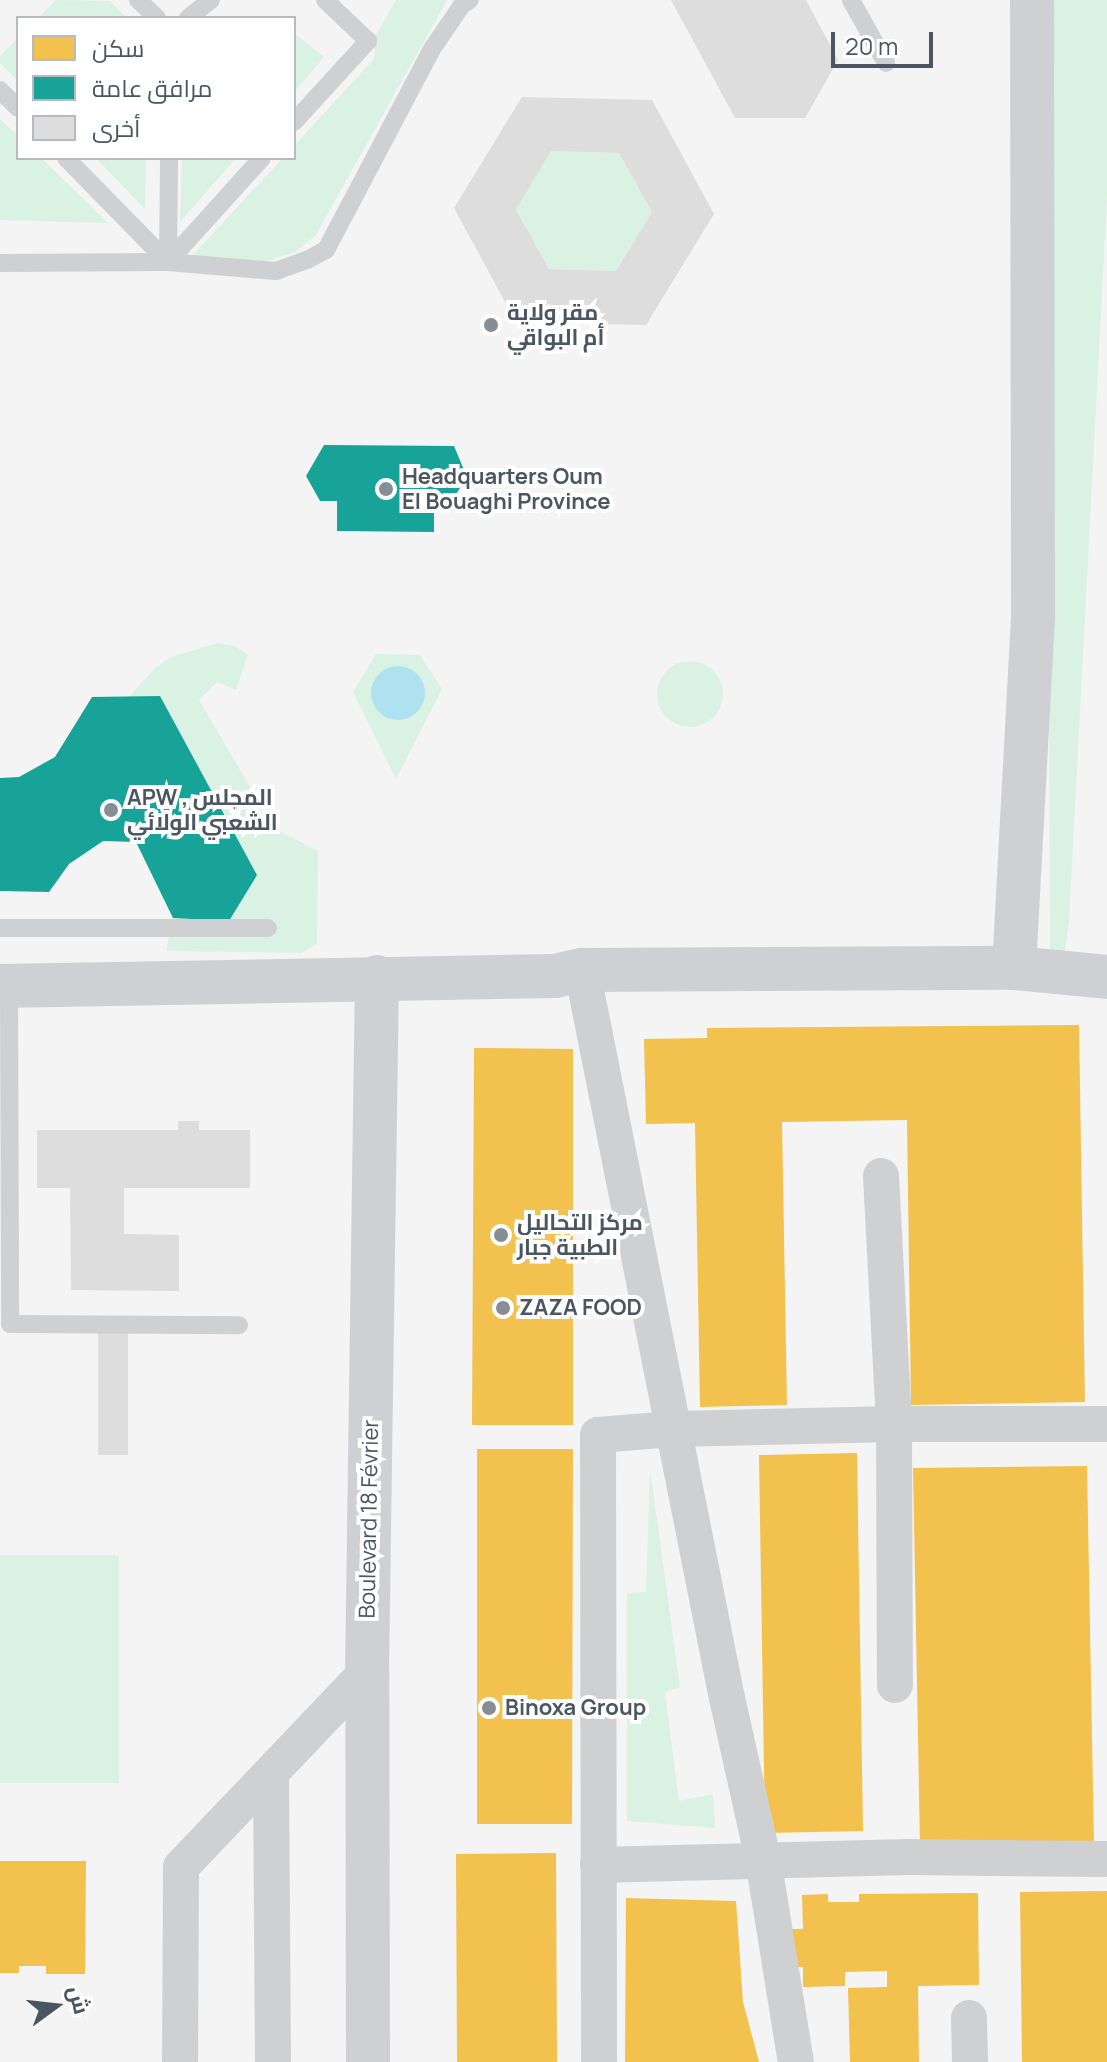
<!DOCTYPE html>
<html>
<head>
<meta charset="utf-8">
<style>
  body { margin:0 }
  #map { position:relative; width:1107px; height:2062px; overflow:hidden; background:#f4f4f4; font-family:Manrope,Cairo,sans-serif }
  div>[style] { position:absolute }
  [style*='--x'] { left:calc(var(--x)*1px); top:calc(var(--y)*1px); width:calc(var(--w)*1px); rotate:calc(var(--a)*1deg) }
  .green>* { inset:0; background:#d9f2e3 }
  .round { border-radius:50% }
  .water>* { inset:0; background:#aee2f0 }
  .homes>* { inset:0; background:#f2c14e }
  .public>* { inset:0; background:#17a398 }
  .building>* { inset:0; background:#ddddde }
  .lane>* { height:18px; margin:-9px; padding:0 9px; transform-origin:9px; border-radius:9px; background:#ced0d2 }
  .street>* { height:36px; margin:-18px; padding:0 18px; transform-origin:18px; border-radius:18px; background:#ced0d2 }
  .secondary>* { height:44px; margin:-22px; padding:0 22px; transform-origin:22px; border-radius:22px; background:#ced0d4 }
  .dots>* { width:22px; height:22px; translate:-50% -50%; box-sizing:border-box; border:4px solid #fff; border-radius:50% }
  span { translate:-50% -50%; white-space:nowrap; text-align:center; line-height:1.15; -webkit-text-stroke:8px #fff; paint-order:stroke }
  .poi-label { font-size:22px; color:#4a5661; font-weight:700 }
  .left { translate:0 -50%; text-align:left }
  .street-label { font-size:22px; color:#4a5661 }
  .legend { position:absolute; left:16px; top:16px; width:280px; height:144px; box-sizing:border-box; background:#fff; border:2px solid #b7bbc0; margin:0; padding:10px 14px; list-style:none; font-size:24px; color:#4a5661 }
  .legend li { display:flex; align-items:center; gap:16px; height:40px }
  .legend b { width:40px; border:2px solid #b7bbc0 }
  .north { position:absolute; left:16px; top:1966px; width:80px; height:80px; -webkit-text-stroke:6px #fff; paint-order:stroke; rotate:75deg; font-size:22px; font-weight:700; line-height:32px; text-align:center; color:#4a5661 }
  .north::after { content:''; display:block; margin:auto; width:28px; height:36px; background:#4a5661; clip-path:polygon(50% 0,100% 100%,50% 72%,0 100%) }
  .scale { position:absolute; left:831px; top:32px; width:102px; height:36px; box-sizing:border-box; border:4px solid #4a5661; border-top:0; padding-left:10px; font-size:24px; line-height:28px; white-space:nowrap; color:#4a5661; -webkit-text-stroke:6px #fff; paint-order:stroke }
</style>
</head>
<body>
<div id="map">
  <div class="green">
    <i style="clip-path:polygon(56px 0,110px 1px,127px 18px,38px 18px)"></i>
    <i style="clip-path:polygon(396px 0,447px 0,316px 235px,294px 253px,262px 262px,192px 256px,283px 158px,294px 158px,294px 146px,374px 59px,376px 35px)"></i>
    <i style="clip-path:polygon(1046px 0,1107px 0,1107px 197px,1069px 921px,1065px 950px,1053px 955px,1050px 949px)"></i>
    <i style="clip-path:polygon(294px 33px,324px 57px,294px 92px)"></i>
    <i style="clip-path:polygon(18px 38px,18px 81px,0 63px,0 56px)"></i>
    <i style="clip-path:polygon(0 119px,18px 136px,18px 158px,41px 158px,108px 223px,0 220px)"></i>
    <i style="clip-path:polygon(551px 151px,619px 153px,652px 212px,616px 271px,549px 269px,516px 210px)"></i>
    <i style="clip-path:polygon(96px 158px,146px 158px,145px 209px)"></i>
    <i style="clip-path:polygon(182px 158px,236px 158px,180px 222px)"></i>
    <i style="clip-path:polygon(218px 643px,235px 646px,248px 655px,236px 690px,217px 682px,199px 700px,274px 828px,318px 851px,317px 943px,302px 953px,166px 951px,173px 918px,229px 921px,257px 875px,160px 697px,129px 697px,155px 668px,171px 657px)"></i>
    <i style="clip-path:polygon(376px 654px,420px 655px,442px 689px,396px 779px,353px 692px)"></i>
    <i class="round" style="left:657px;top:661px;width:66px;height:66px"></i>
    <i style="clip-path:polygon(650px 1469px,680px 1687px,665px 1692px,679px 1801px,713px 1794px,715px 1828px,627px 1821px,627px 1593px,646px 1592px)"></i>
    <i style="clip-path:polygon(0 1555px,119px 1555px,119px 1783px,0 1783px)"></i>
  </div>
  <div class="water">
    <i class="round" style="left:371px;top:666px;width:54px;height:54px"></i>
  </div>
  <div class="homes">
    <i style="clip-path:polygon(1079px 1025px,1085px 1402px,911px 1405px,907px 1120px,782px 1122px,787px 1405px,700px 1407px,695px 1123px,646px 1124px,644px 1039px,707px 1038px,707px 1028px)"></i>
    <i style="clip-path:polygon(474px 1048px,573px 1049px,573px 1425px,472px 1425px)"></i>
    <i style="clip-path:polygon(477px 1449px,573px 1449px,572px 1824px,477px 1824px)"></i>
    <i style="clip-path:polygon(857px 1453px,863px 1831px,765px 1833px,759px 1455px)"></i>
    <i style="clip-path:polygon(1087px 1466px,1094px 1844px,920px 1846px,913px 1468px)"></i>
    <i style="clip-path:polygon(556px 1853px,557px 2062px,457px 2062px,456px 1854px)"></i>
    <i style="clip-path:polygon(0 1861px,86px 1861px,85px 1974px,46px 1974px,46px 1966px,19px 1966px,19px 1973px,0 1973px)"></i>
    <i style="clip-path:polygon(1107px 1891px,1107px 2062px,1022px 2062px,1020px 1892px)"></i>
    <i style="clip-path:polygon(978px 1893px,979px 1985px,918px 1986px,919px 2062px,850px 2062px,848px 1988px,887px 1987px,887px 1971px,845px 1972px,845px 1986px,803px 1987px,803px 1967px,792px 1967px,792px 1929px,803px 1929px,802px 1895px,828px 1894px,828px 1902px,859px 1902px,859px 1894px)"></i>
    <i style="clip-path:polygon(626px 1898px,736px 1901px,743px 2002px,759px 2062px,625px 2062px)"></i>
  </div>
  <div class="public">
    <i style="clip-path:polygon(324px 445px,454px 446px,467px 477px,451px 502px,434px 502px,434px 532px,337px 531px,337px 501px,320px 501px,306px 476px)"></i>
    <i style="clip-path:polygon(160px 696px,257px 875px,229px 921px,173px 918px,136px 842px,103px 841px,69px 864px,49px 892px,0 891px,0 778px,19px 777px,55px 757px,92px 697px)"></i>
  </div>
  <div class="building">
    <i style="clip-path:polygon(671px 0,806px 0,838px 60px,805px 118px,735px 118px)"></i>
    <i style="clip-path:polygon(evenodd,522px 97px,652px 100px,714px 214px,646px 325px,516px 322px,454px 208px,522px 97px,551px 151px,619px 153px,652px 212px,616px 271px,549px 269px,516px 210px,551px 151px)"></i>
    <i style="clip-path:polygon(178px 1121px,199px 1121px,199px 1130px,250px 1130px,250px 1188px,124px 1188px,124px 1234px,179px 1235px,179px 1291px,71px 1290px,70px 1188px,37px 1188px,37px 1130px,178px 1130px)"></i>
    <i style="clip-path:polygon(98px 1330px,128px 1330px,128px 1455px,98px 1455px)"></i>
  </div>
  <div class="lane">
    <i style="--x:138;--y:0;--w:26;--a:43"></i>
    <i style="--x:851;--y:0;--w:72;--a:60.9"></i>
    <i style="--x:188;--y:18;--w:29;--a:-38"></i>
    <i style="--x:0;--y:90;--w:25;--a:45"></i>
    <i style="--x:294;--y:122;--w:110;--a:-47.6"></i>
    <i style="--x:368;--y:41;--w:59;--a:-136.4"></i>
    <i style="--x:66;--y:158;--w:146;--a:45.6"></i>
    <i style="--x:168;--y:262;--w:104;--a:-89.4"></i>
    <i style="--x:168;--y:262;--w:140;--a:-47.9"></i>
    <i style="--x:0;--y:263;--w:168;--a:-0.3"></i>
    <i style="--x:168;--y:262;--w:108;--a:4.8"></i>
    <i style="--x:276;--y:271;--w:33;--a:-20"></i>
    <i style="--x:307;--y:260;--w:21;--a:-28"></i>
    <i style="--x:326;--y:250;--w:227;--a:-62.2"></i>
    <i style="--x:432;--y:49;--w:53;--a:-55.7"></i>
    <i style="--x:462;--y:5;--w:9;--a:-32"></i>
    <i style="--x:0;--y:928;--w:268;--a:0"></i>
    <i style="--x:9;--y:986;--w:338;--a:89.8"></i>
    <i style="--x:10;--y:1324;--w:229;--a:0.3"></i>
  </div>
  <div class="street">
    <i style="--x:582;--y:970;--w:742;--a:78.74"></i>
    <i style="--x:727;--y:1698;--w:165;--a:77.4"></i>
    <i style="--x:763;--y:1859;--w:206;--a:80.8"></i>
    <i style="--x:881;--y:1176;--w:248;--a:87"></i>
    <i style="--x:894;--y:1424;--w:261;--a:89.8"></i>
    <i style="--x:271;--y:1775;--w:287;--a:89.6"></i>
    <i style="--x:598;--y:1865;--w:310;--a:-1.5"></i>
    <i style="--x:908;--y:1857;--w:199;--a:0.6"></i>
    <i style="--x:969;--y:2018;--w:44;--a:88.7"></i>
    <i style="--x:180;--y:2062;--w:195;--a:-89.7"></i>
    <i style="--x:181;--y:1867;--w:269;--a:-46.4"></i>
    <i style="--x:599;--y:2062;--w:627;--a:-90.09"></i>
    <i style="--x:598;--y:1435;--w:75;--a:-4.6"></i>
    <i style="--x:673;--y:1429;--w:221;--a:-1.3"></i>
    <i style="--x:894;--y:1424;--w:213;--a:0"></i>
  </div>
  <div class="secondary">
    <i style="--x:1014;--y:968;--w:352;--a:-86.9"></i>
    <i style="--x:1033;--y:617;--w:617;--a:-90.09"></i>
    <i style="--x:0;--y:986;--w:555;--a:-1.03"></i>
    <i style="--x:555;--y:976;--w:28;--a:-13"></i>
    <i style="--x:582;--y:970;--w:432;--a:-0.3"></i>
    <i style="--x:1014;--y:968;--w:93;--a:5.5"></i>
    <i style="--x:368;--y:2062;--w:390;--a:-90.1"></i>
    <i style="--x:367;--y:1672;--w:695;--a:-89.18"></i>
  </div>
  <div class="dots">
    <i style="left:491px;top:325px;background:#868d94"></i>
    <i style="left:386px;top:489px;background:#868d94"></i>
    <i style="left:111px;top:810px;background:#868d94"></i>
    <i style="left:501px;top:1235px;background:#868d94"></i>
    <i style="left:503px;top:1308px;background:#868d94"></i>
    <i style="left:489px;top:1708px;background:#868d94"></i>
  </div>
  <div class="poi-label">
    <span class="left" style="left:507px;top:325px">مقر ولاية<br>أم البواقي</span>
    <span class="left" style="left:402px;top:489px">Headquarters Oum<br>El Bouaghi Province</span>
    <span class="left" style="left:127px;top:810px">APW , المجلس<br>الشعبي الولائي</span>
    <span class="left" style="left:517px;top:1235px">مركز التحاليل<br>الطبية جبار</span>
    <span class="left" style="left:519px;top:1308px">ZAZA FOOD</span>
    <span class="left" style="left:505px;top:1708px">Binoxa Group</span>
  </div>
  <div class="street-label">
    <span style="left:369px;top:1519px;rotate:-89deg">Boulevard 18 Février</span>
  </div>
  <ul class="legend">
  <li><b style="height:22px;background:#f2c14e"></b>سكن</li>
  <li><b style="height:22px;background:#17a398"></b>مرافق عامة</li>
  <li><b style="height:22px;background:#ddddde"></b>أخرى</li>
  </ul>
  <div class="north">ش</div>
  <div class="scale">20 m</div>
</div>
</body>
</html>
